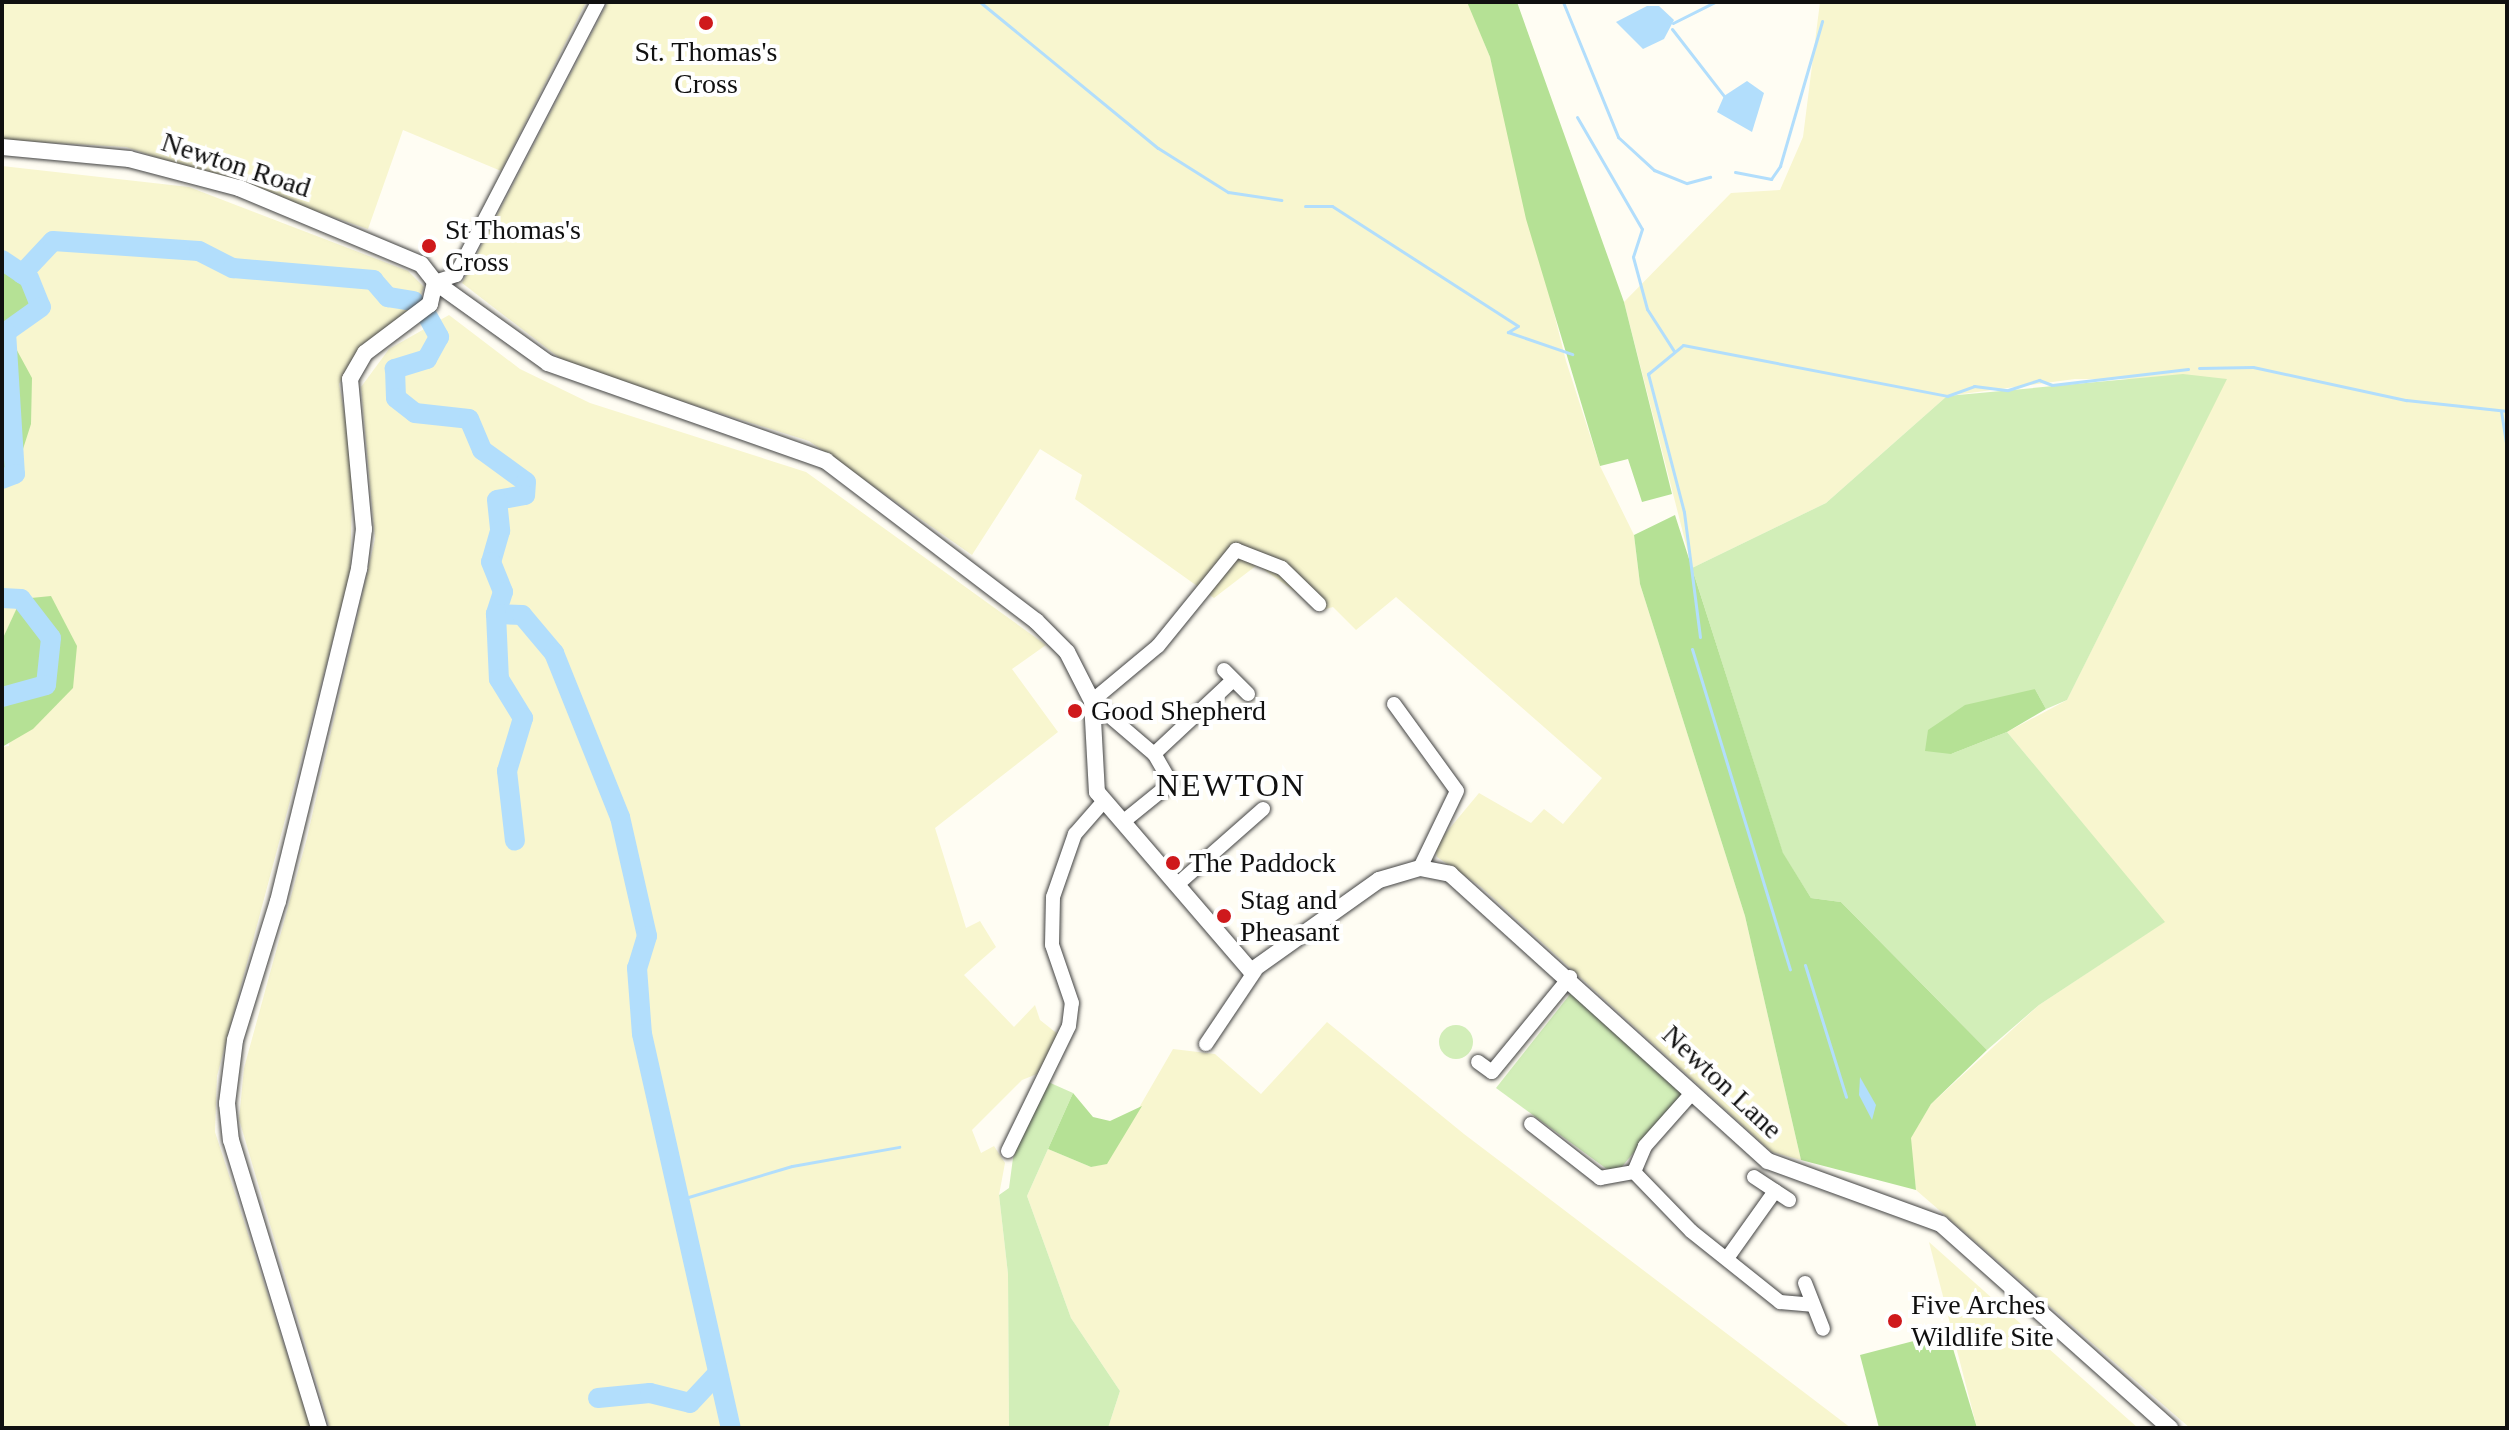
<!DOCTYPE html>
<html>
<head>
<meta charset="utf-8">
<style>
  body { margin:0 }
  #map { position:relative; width:2509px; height:1430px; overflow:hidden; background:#fffdf3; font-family:Georgia,serif }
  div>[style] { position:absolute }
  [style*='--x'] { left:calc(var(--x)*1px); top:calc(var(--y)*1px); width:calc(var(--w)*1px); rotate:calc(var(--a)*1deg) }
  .farmland>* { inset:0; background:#f8f6cf }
  .green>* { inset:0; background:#d2eeb8 }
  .round { border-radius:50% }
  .forest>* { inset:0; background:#b5e195 }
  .water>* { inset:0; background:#b2defc }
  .stream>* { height:3px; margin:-1.5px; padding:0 1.5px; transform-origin:1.5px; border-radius:1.5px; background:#b2defc }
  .river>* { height:20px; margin:-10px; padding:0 10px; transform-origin:10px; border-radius:10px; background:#b2defc }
  .roads { filter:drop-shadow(0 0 2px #434343) drop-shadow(0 0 2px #434343) }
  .minor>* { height:14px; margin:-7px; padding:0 7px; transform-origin:7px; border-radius:7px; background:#fff }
  .tertiary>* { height:16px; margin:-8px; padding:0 8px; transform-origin:8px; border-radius:8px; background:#fff }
  .dots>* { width:22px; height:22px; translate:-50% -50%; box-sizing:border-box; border:4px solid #fff; border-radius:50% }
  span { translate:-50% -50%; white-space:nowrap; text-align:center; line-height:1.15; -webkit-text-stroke:8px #fff; paint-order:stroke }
  .poi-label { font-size:28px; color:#101010 }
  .left { translate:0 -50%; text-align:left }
  .street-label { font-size:28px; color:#101010 }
  .quarter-label { font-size:32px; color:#101010; letter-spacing:2px }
  .frame { position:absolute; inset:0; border:4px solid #101010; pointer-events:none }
</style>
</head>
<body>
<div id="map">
  <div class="farmland">
    <i style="clip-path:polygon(2px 2px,586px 2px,501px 171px,403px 130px,368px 229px,126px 147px,2px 140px)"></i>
    <i style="clip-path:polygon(608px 2px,1468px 2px,1490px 57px,1566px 361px,1600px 466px,1634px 535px,1640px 584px,1745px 916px,1801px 1160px,1772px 1152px,1480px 886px,1437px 857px,1435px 846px,1479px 793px,1531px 823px,1544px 809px,1563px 824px,1602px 778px,1396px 597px,1356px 630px,1333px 607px,1322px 610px,1257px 565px,1214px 598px,1075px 499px,1082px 475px,1040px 449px,972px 555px,809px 441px,570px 366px,462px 283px)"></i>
    <i style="clip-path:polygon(1820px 2px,2507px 2px,2507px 1428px,2190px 1428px,1916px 1190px,1910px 1138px,1931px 1104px,2039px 1005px,2164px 922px,2007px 732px,2067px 700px,2226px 379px,2075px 379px,1947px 396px,1826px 503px,1692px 568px,1624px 302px,1731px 193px,1780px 190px,1803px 137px)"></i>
    <i style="clip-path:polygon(2px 166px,189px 187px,408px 271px,424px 287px,415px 308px,360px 348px,339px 384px,353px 456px,350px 575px,217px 1076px,215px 1132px,311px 1428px,2px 1428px,2px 747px,9px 746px,21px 600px,2px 640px,2px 479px,15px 473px,6px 332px,29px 278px,2px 260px)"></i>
    <i style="clip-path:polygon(449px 315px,520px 369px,590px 403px,806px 472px,1046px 645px,1012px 669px,1058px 732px,935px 828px,966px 928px,980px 921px,996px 947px,964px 975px,1014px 1027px,1035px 1005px,1040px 1020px,1059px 1035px,1037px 1074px,1022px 1080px,972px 1130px,981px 1153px,994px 1146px,1005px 1163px,999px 1195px,1008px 1274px,1009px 1428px,330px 1428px,239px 1119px,244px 1068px,307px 838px,375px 539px,361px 387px,389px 349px)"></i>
    <i style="clip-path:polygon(1327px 1022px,1464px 1134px,1851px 1428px,1108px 1428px,1120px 1391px,1071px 1318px,1027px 1196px,1048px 1149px,1091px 1167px,1107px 1163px,1173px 1049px,1215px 1054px,1261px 1094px)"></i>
    <i style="clip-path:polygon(1929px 1242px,2138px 1428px,1977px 1428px)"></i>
  </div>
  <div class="green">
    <i style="clip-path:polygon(2183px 374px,2227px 379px,2067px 700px,2046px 709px,2035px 689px,1951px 754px,2007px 732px,2165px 922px,2039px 1005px,1987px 1050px,1841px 902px,1811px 898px,1783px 854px,1692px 568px,1826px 503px,1947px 396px)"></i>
    <i style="clip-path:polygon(1571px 993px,1683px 1093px,1615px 1175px,1496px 1088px)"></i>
    <i class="round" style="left:1439px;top:1025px;width:34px;height:34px"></i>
    <i style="clip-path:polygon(1046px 1081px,1073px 1093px,1027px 1196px,1071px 1318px,1120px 1391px,1108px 1428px,1009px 1428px,1008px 1274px,999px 1195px,1009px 1188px,1013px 1158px)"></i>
  </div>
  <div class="forest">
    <i style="clip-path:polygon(1467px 2px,1517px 2px,1624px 302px,1672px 494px,1642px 502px,1628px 459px,1600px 466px,1526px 219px,1490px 57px)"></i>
    <i style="clip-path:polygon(2px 260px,29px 278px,41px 307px,7px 332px,32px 378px,31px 424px,15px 474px,2px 479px)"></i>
    <i style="clip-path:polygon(1675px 515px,1783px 853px,1811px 898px,1841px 902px,1987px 1050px,1931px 1104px,1911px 1138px,1916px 1190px,1801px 1160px,1745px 916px,1640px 584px,1634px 535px)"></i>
    <i style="clip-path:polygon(51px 596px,77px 646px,73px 688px,33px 729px,2px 747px,2px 640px,21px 599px)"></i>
    <i style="clip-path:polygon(2035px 689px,2046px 709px,2007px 732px,1951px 754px,1925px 751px,1928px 730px,1965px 705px)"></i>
    <i style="clip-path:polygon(1073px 1093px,1093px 1117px,1110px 1121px,1142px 1106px,1107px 1164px,1091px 1167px,1048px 1149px)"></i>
    <i style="clip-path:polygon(1948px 1332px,1977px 1428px,1879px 1428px,1860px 1355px)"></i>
  </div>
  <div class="water">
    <i style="clip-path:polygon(1647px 6px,1659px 6px,1674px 20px,1664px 39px,1643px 49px,1616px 22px)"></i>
    <i style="clip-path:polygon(1747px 81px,1764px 93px,1752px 132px,1717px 112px,1724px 96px)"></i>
    <i style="clip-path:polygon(1860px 1077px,1876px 1105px,1872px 1120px,1859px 1095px)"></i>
  </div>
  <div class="stream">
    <i style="--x:980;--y:2;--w:230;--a:39.4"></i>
    <i style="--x:1158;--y:148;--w:83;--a:32.2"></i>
    <i style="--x:1228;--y:192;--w:54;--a:8.6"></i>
    <i style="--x:1563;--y:2;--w:146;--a:67.8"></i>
    <i style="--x:1618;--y:137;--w:49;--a:42.5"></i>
    <i style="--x:1654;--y:170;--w:35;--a:22"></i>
    <i style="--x:1687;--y:183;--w:24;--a:-15"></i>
    <i style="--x:1673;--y:23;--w:47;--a:-26.6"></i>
    <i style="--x:1672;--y:29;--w:85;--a:52.2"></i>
    <i style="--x:1577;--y:117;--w:129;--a:59.9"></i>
    <i style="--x:1642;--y:229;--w:29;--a:108"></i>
    <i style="--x:1633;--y:257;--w:54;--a:74.9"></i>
    <i style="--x:1647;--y:309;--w:50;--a:57.3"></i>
    <i style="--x:1735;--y:172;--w:37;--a:11"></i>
    <i style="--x:1771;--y:179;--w:16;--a:-55"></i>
    <i style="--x:1780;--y:166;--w:151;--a:-73.8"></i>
    <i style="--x:1305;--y:206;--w:27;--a:0"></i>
    <i style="--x:1332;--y:206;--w:221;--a:32.8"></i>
    <i style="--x:1518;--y:326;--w:12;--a:149"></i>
    <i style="--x:1508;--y:332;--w:68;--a:19"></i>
    <i style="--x:2199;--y:368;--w:54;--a:-1.1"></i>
    <i style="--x:2253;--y:367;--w:157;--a:12.2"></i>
    <i style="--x:2406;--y:400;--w:102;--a:6.2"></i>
    <i style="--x:2501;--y:411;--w:37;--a:81"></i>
    <i style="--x:1700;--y:637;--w:126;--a:-97.3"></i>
    <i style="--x:1684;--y:512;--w:143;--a:-104.6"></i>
    <i style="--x:1648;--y:374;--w:45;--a:-39.6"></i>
    <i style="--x:1683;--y:345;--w:269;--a:10.9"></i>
    <i style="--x:1947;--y:396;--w:29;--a:-20"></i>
    <i style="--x:1974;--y:386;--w:34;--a:7"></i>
    <i style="--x:2008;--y:390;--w:33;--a:-18"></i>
    <i style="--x:2039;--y:380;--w:14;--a:21"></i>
    <i style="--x:2052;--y:385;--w:137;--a:-6.7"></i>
    <i style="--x:1692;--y:649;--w:335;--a:73"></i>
    <i style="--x:1805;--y:965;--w:138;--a:72.7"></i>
    <i style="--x:675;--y:1201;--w:122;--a:-16.7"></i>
    <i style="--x:792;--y:1166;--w:109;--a:-10.1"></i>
  </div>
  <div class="river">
    <i style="--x:2;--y:260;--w:32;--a:34"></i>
    <i style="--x:29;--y:278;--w:31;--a:68"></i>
    <i style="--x:41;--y:307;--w:43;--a:144.5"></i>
    <i style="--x:6;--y:332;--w:142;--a:86.4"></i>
    <i style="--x:15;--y:474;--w:14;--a:159"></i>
    <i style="--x:22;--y:274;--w:45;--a:-46.8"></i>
    <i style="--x:53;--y:241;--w:146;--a:3.9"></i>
    <i style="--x:199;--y:251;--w:38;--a:27"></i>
    <i style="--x:233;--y:268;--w:141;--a:4.9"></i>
    <i style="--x:373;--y:280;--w:23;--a:49"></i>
    <i style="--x:388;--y:297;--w:26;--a:9"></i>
    <i style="--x:428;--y:317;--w:23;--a:61"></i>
    <i style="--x:439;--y:337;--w:25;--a:119"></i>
    <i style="--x:427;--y:359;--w:34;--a:163"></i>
    <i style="--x:395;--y:369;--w:29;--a:88"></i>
    <i style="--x:396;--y:398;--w:24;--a:38"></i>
    <i style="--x:415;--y:413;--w:54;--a:6.3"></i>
    <i style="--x:469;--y:419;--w:34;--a:67"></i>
    <i style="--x:482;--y:450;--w:54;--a:36"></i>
    <i style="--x:526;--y:482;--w:13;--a:94"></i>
    <i style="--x:525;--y:495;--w:28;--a:170"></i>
    <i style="--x:497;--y:500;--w:31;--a:84"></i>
    <i style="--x:500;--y:531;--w:32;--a:106"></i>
    <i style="--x:491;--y:562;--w:32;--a:68"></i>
    <i style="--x:503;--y:592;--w:23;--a:108"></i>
    <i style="--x:496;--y:614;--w:26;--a:2"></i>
    <i style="--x:522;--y:615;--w:50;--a:49.9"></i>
    <i style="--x:554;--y:653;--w:177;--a:68.1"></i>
    <i style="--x:620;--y:817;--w:122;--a:77.2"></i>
    <i style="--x:647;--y:936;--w:34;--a:107"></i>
    <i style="--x:637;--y:968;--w:66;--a:85.7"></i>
    <i style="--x:642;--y:1034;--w:404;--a:77.3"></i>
    <i style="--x:2;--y:598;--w:19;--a:3"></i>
    <i style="--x:21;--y:599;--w:49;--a:52.4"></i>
    <i style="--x:51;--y:638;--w:47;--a:96.1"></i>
    <i style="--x:46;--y:685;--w:46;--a:164.7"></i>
    <i style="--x:496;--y:614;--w:65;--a:87.4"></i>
    <i style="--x:499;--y:679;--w:46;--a:58.4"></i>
    <i style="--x:523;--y:718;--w:55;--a:106.8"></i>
    <i style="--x:507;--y:771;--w:70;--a:83.5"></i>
    <i style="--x:598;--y:1398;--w:52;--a:-5.5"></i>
    <i style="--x:650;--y:1393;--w:41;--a:14"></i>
    <i style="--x:690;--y:1403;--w:40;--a:-47"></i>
  </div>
  <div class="roads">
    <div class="minor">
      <i style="--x:435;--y:282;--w:22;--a:-18"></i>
      <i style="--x:456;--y:275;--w:308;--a:-62.5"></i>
      <i style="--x:1224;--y:670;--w:34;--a:45"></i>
      <i style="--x:1394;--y:704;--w:107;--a:54.1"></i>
      <i style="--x:1457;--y:791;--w:85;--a:115.7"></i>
      <i style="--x:1154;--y:754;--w:107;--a:-43.1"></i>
      <i style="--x:1124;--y:821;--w:60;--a:-39"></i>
      <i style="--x:1171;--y:783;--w:34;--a:-120"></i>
      <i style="--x:1154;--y:754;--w:82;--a:-139.5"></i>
      <i style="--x:1092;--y:701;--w:86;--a:-39.8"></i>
      <i style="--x:1158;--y:646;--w:124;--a:-50.9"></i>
      <i style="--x:1236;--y:550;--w:49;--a:21.4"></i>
      <i style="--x:1282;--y:568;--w:52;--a:44.2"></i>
      <i style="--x:1179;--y:883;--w:112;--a:-41.4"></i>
      <i style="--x:1206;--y:1044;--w:88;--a:-56.1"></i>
      <i style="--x:1478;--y:1062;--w:17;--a:36"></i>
      <i style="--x:1492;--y:1072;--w:123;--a:-50.6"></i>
      <i style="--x:1531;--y:1124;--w:88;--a:38"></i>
      <i style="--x:1600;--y:1178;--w:35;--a:-10"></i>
      <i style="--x:1008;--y:1151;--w:139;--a:-64"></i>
      <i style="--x:1069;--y:1026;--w:23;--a:-83"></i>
      <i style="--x:1072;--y:1003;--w:61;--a:-109"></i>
      <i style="--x:1052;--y:945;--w:48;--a:-88.8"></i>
      <i style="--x:1053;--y:897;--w:67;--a:-70.8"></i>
      <i style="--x:1075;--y:834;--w:44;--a:-48.7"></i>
      <i style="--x:1634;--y:1172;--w:82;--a:46"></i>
      <i style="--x:1691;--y:1231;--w:114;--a:38.6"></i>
      <i style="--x:1780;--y:1302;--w:32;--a:5"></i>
      <i style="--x:1634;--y:1172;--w:28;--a:-67"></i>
      <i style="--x:1645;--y:1146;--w:71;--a:-48.4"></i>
      <i style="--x:1754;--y:1177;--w:42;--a:33.3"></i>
      <i style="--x:1728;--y:1257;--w:81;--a:-54.5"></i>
      <i style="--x:1805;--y:1283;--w:49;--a:68.6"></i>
    </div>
    <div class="tertiary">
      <i style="--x:2;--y:147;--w:128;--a:5.4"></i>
      <i style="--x:129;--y:159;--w:114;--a:14.8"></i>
      <i style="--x:239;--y:188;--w:197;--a:22.7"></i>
      <i style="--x:421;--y:264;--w:23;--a:52"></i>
      <i style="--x:435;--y:282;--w:23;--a:103"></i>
      <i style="--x:430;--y:304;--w:81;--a:143"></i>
      <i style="--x:365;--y:353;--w:30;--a:120"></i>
      <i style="--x:350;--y:379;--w:151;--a:84.7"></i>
      <i style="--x:364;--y:529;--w:40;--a:97.1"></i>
      <i style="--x:359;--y:569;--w:342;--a:103.7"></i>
      <i style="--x:278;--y:901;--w:145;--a:107.2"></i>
      <i style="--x:235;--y:1040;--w:64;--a:97.2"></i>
      <i style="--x:227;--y:1103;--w:37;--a:84"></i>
      <i style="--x:231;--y:1140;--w:301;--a:73"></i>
      <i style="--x:435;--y:282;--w:139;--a:35.6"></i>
      <i style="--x:548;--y:363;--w:295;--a:19.4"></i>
      <i style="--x:826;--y:461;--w:264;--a:37.3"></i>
      <i style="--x:1036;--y:621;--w:44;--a:45"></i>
      <i style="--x:1067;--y:652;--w:55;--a:63"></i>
      <i style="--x:1092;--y:701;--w:91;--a:86.9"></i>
      <i style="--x:1097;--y:792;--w:236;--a:49.3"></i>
      <i style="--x:1251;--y:971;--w:157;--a:-35.4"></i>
      <i style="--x:1379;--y:880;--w:43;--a:-16.3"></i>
      <i style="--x:1420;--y:868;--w:31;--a:11"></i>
      <i style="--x:1450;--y:874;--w:428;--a:42.1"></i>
      <i style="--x:1768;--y:1161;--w:184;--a:20"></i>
      <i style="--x:1941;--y:1224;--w:307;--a:41.7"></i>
    </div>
  </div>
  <div class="dots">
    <i style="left:706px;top:23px;background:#cf191c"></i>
    <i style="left:429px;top:246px;background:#cf191c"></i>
    <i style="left:1075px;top:711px;background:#cf191c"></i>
    <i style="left:1173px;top:863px;background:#cf191c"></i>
    <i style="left:1224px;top:916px;background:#cf191c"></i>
    <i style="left:1895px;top:1321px;background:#cf191c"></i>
  </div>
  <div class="poi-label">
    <span style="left:706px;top:68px">St. Thomas's<br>Cross</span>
    <span class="left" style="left:445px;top:246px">St Thomas's<br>Cross</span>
    <span class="left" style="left:1091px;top:711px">Good Shepherd</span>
    <span class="left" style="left:1189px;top:863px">The Paddock</span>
    <span class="left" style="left:1240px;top:916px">Stag and<br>Pheasant</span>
    <span class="left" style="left:1911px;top:1321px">Five Arches<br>Wildlife Site</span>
  </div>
  <div class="street-label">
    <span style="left:236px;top:165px;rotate:18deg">Newton Road</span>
    <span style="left:1722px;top:1082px;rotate:43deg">Newton Lane</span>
  </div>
  <div class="quarter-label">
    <span style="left:1231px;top:785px">NEWTON</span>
  </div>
  <div class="frame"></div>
</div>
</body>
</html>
